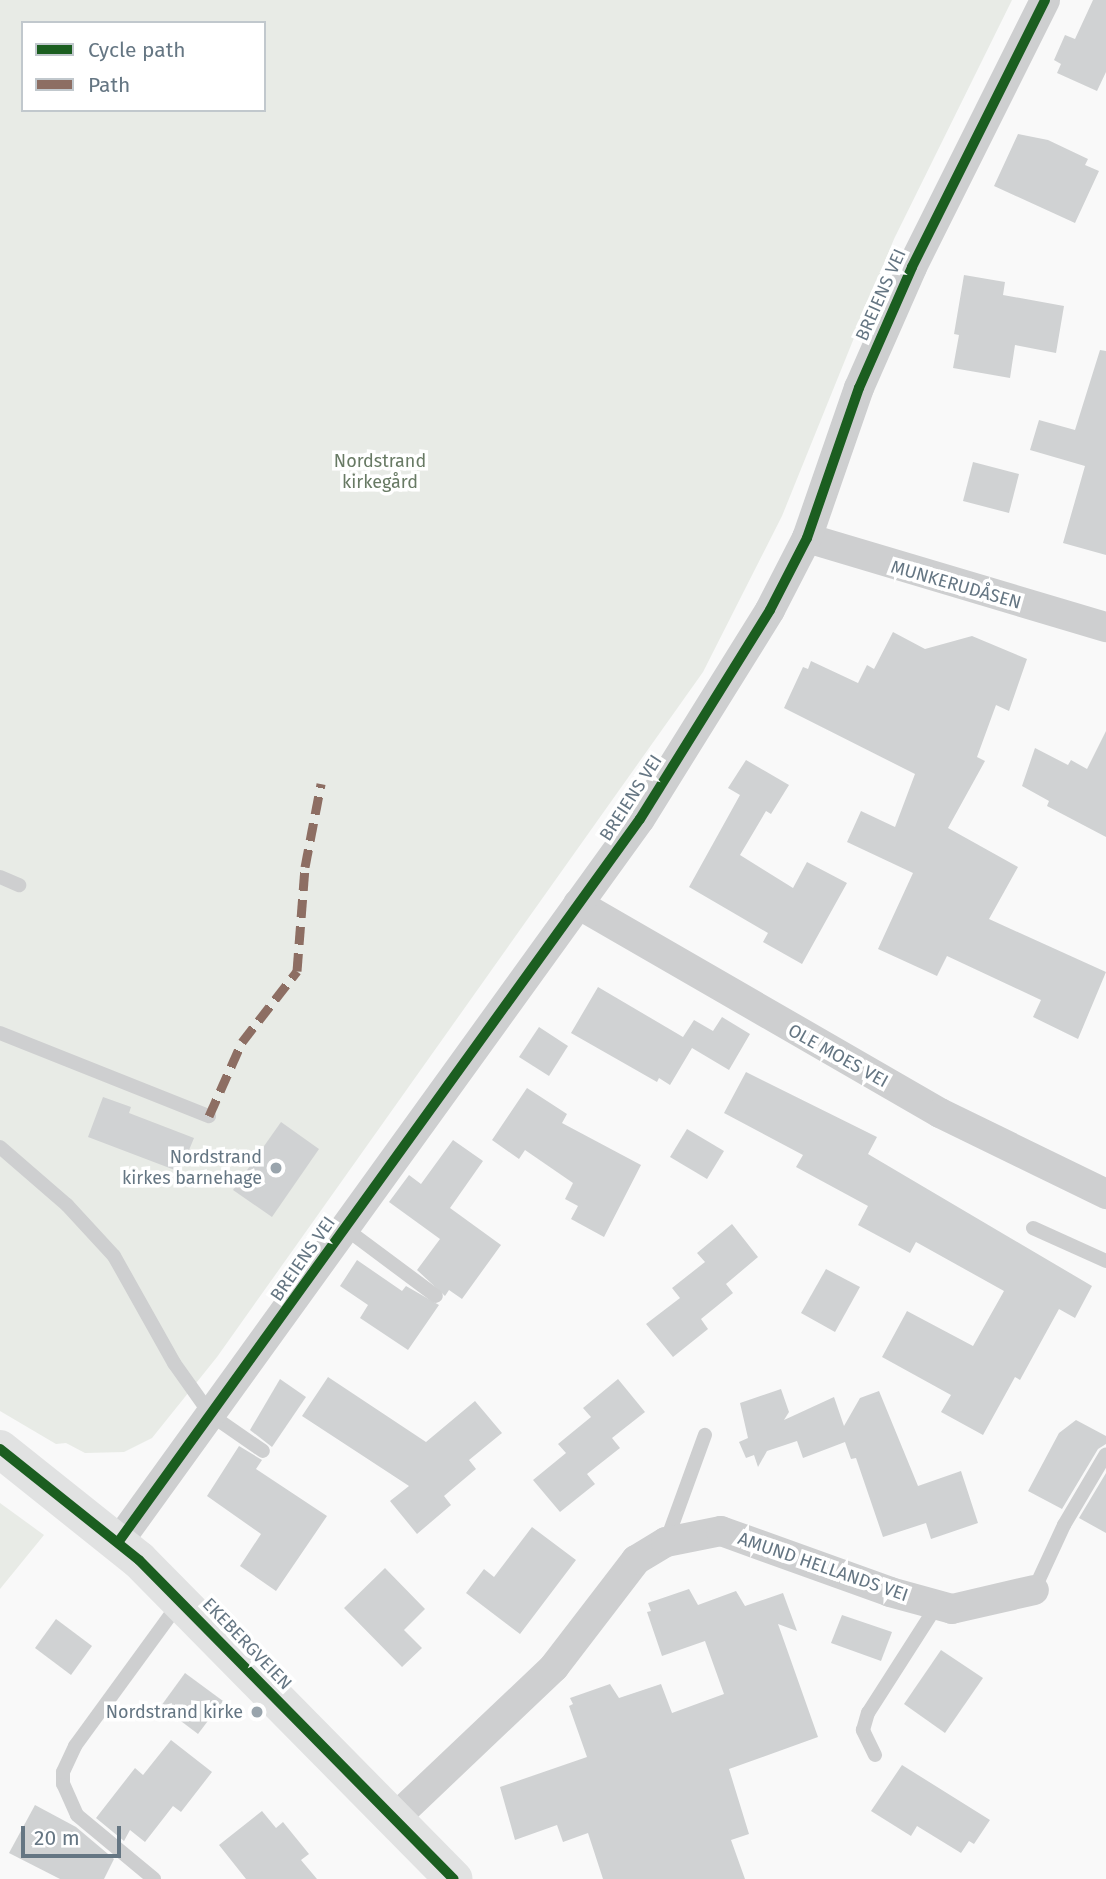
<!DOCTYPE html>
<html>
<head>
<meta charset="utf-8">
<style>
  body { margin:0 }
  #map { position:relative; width:1106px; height:1879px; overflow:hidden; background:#f9f9f9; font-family:"Fira Sans",sans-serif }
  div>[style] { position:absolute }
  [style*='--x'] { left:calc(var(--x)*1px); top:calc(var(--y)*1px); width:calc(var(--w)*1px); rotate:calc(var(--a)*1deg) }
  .green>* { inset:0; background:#e8ebe6 }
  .building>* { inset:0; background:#d0d2d3 }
  .service>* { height:14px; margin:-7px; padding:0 7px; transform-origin:7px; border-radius:7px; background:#cecfd0 }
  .minor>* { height:30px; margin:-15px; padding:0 15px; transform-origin:15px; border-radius:15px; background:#cecfd0 }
  .secondary>* { height:38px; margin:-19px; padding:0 19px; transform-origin:19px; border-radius:19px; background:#e1e2e2 }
  .quiet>* { height:9px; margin-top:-4.5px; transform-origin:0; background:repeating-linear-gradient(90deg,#8d6e63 0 18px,transparent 0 27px) }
  .cycleway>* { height:10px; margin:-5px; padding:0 5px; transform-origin:5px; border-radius:5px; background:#1b5e20 }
  .dots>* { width:19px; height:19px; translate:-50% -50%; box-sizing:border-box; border:4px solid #fff; border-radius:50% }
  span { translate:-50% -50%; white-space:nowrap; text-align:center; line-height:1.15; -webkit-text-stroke:7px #fff; paint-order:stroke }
  .street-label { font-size:18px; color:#657683 }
  .park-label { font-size:18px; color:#687a64 }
  .poi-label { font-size:18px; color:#657683 }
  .right { translate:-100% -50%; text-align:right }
  .legend { position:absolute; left:21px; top:21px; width:245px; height:91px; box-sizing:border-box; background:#fff; border:2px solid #c1c8cd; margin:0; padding:9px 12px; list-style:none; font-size:21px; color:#657683 }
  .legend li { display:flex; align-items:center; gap:14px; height:35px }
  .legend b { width:35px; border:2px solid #c1c8cd }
  .scale { position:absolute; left:21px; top:1826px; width:100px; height:32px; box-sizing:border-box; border:4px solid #657683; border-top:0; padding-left:9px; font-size:21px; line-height:24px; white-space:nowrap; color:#657683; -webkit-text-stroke:5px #fff; paint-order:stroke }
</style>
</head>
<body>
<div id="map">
  <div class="green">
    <i style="clip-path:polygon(evenodd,0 0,1012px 0,894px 239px,782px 516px,703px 672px,217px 1357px,152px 1438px,124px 1452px,85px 1453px,66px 1443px,56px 1444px,0 1411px,0 0,23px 23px,264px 23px,264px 110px,23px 110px,23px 23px)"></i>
    <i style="clip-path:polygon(0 1503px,44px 1535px,0 1589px)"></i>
  </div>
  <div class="building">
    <i style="clip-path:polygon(1093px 0,1106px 0,1106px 72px,1097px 91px,1057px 73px,1061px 64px,1054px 60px,1065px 35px,1075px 39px)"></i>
    <i style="clip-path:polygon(1018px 134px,1048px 140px,1088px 159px,1085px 165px,1099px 171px,1075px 223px,994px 186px)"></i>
    <i style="clip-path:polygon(964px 275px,1005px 282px,1003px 295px,1064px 306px,1056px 353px,1015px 345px,1010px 378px,953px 368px,959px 335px,954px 334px)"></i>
    <i style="clip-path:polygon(1100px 350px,1106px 351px,1106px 555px,1063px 543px,1085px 466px,1030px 450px,1039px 420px,1075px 430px)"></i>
    <i style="clip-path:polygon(973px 462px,1019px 474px,1009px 513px,963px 501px)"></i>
    <i style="clip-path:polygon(893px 632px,925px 649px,972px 636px,1027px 659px,1009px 711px,996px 705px,977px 757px,985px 761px,948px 828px,1018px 867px,989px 919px,1106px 972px,1078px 1039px,1033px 1017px,1041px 1000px,947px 956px,937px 976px,878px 949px,913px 873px,847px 842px,861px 811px,895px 827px,915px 774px,784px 708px,803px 667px,808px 669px,811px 661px,858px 683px,867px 665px,874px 669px)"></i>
    <i style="clip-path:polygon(1106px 731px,1106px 837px,1047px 806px,1049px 801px,1022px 786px,1035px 748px,1068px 765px,1071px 760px,1087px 769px)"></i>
    <i style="clip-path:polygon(746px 760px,789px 785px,771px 814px,766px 811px,740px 855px,793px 888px,807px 862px,847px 883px,802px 964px,763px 942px,768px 933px,689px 887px,740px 795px,728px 788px)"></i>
    <i style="clip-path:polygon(598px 987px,683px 1037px,694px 1020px,713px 1031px,722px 1017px,750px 1034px,729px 1070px,692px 1048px,670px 1085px,659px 1078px,657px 1082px,571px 1033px)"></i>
    <i style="clip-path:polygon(539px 1027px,568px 1046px,549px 1076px,519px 1057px)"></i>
    <i style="clip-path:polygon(746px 1072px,877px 1137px,868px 1154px,1092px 1286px,1075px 1318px,1059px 1309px,1020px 1380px,1015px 1377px,983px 1435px,941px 1412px,951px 1395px,882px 1357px,907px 1311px,973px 1346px,1004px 1291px,916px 1242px,910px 1253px,858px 1225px,868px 1206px,796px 1167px,803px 1155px,724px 1113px)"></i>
    <i style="clip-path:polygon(527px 1088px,567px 1114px,562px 1123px,641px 1165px,604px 1237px,571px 1219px,578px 1206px,565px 1199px,573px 1183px,525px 1150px,519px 1159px,492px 1140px)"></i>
    <i style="clip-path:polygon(103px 1097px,131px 1107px,129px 1113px,194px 1138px,180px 1172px,88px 1137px)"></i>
    <i style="clip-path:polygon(281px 1122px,319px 1149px,272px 1217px,233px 1190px)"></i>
    <i style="clip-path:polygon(687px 1129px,724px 1151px,707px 1179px,670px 1157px)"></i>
    <i style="clip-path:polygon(453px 1140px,483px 1161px,450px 1208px,501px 1245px,462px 1299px,449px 1290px,445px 1296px,417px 1270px,440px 1239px,389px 1202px,409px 1175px,421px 1184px)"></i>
    <i style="clip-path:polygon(732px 1224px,758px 1257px,726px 1284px,733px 1293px,701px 1319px,708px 1329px,673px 1357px,646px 1324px,680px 1298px,672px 1288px,705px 1262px,697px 1253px)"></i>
    <i style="clip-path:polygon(357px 1260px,402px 1291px,406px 1286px,439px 1305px,408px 1350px,360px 1318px,368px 1305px,340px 1286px)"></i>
    <i style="clip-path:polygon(826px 1269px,860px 1287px,835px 1332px,801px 1313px)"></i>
    <i style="clip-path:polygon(328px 1377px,426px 1442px,475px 1401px,502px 1433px,469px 1460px,476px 1469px,444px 1496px,451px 1505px,417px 1534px,390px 1501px,409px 1486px,302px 1416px)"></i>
    <i style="clip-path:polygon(280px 1379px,306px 1397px,272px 1447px,250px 1430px)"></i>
    <i style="clip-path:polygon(618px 1379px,645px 1412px,612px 1438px,620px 1448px,587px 1474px,595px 1484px,560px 1512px,533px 1480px,566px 1453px,558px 1444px,591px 1417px,583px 1408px)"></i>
    <i style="clip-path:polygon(781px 1389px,789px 1412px,784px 1420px,834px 1397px,844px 1426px,860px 1398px,879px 1391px,918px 1486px,961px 1471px,978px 1523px,931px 1539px,926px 1523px,883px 1537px,856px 1458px,851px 1459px,845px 1442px,803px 1458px,797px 1441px,767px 1451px,758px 1467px,754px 1455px,746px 1458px,739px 1442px,748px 1438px,740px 1403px)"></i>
    <i style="clip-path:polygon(1076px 1420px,1106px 1436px,1106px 1444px,1098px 1449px,1062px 1509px,1028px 1491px,1059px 1433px)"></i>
    <i style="clip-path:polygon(239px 1446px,262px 1460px,256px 1469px,327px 1516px,276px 1591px,240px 1566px,261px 1534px,207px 1496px)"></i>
    <i style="clip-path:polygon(1106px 1473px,1106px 1533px,1079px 1518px)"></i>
    <i style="clip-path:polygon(532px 1527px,576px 1560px,520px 1634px,466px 1593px,484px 1569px,494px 1577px)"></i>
    <i style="clip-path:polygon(385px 1568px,425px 1609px,404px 1630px,422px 1648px,402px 1667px,344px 1608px)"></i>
    <i style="clip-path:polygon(689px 1589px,698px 1605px,736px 1591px,745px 1606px,783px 1593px,797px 1631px,778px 1624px,818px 1737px,729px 1769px,749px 1834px,731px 1840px,745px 1879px,603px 1879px,588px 1833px,563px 1842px,557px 1825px,515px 1840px,500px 1787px,587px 1757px,569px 1706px,573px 1704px,570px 1698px,610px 1684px,619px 1698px,661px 1684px,672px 1713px,724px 1694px,705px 1641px,662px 1656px,647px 1612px,651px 1611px,648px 1603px)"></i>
    <i style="clip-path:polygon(842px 1615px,892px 1632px,881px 1661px,831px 1643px)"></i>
    <i style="clip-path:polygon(56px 1619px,92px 1646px,71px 1675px,35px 1648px)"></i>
    <i style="clip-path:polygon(941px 1650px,983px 1678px,945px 1733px,904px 1704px)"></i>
    <i style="clip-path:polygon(185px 1673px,223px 1701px,198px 1734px,161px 1706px)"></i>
    <i style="clip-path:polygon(171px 1740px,212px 1772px,181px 1812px,173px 1806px,145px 1842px,130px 1830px,124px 1841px,96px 1818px,135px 1768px,143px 1775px)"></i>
    <i style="clip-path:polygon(902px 1765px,990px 1820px,974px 1844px,969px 1841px,961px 1853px,917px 1826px,911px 1836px,871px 1811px)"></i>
    <i style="clip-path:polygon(35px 1805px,76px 1827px,114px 1859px,104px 1879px,60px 1879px,9px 1853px)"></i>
    <i style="clip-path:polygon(262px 1811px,276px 1828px,283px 1822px,309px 1854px,301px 1860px,317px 1879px,246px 1879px,219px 1845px)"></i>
  </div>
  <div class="service">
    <i style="--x:0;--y:877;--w:21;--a:23"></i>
    <i style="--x:0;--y:1033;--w:225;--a:21.7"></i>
    <i style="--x:0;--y:1147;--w:89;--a:40.9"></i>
    <i style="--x:67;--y:1205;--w:69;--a:47.3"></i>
    <i style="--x:114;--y:1256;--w:123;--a:60.7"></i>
    <i style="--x:174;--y:1363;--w:64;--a:54.6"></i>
    <i style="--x:211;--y:1415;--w:63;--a:34.7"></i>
    <i style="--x:1033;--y:1228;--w:80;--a:24.3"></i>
    <i style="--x:346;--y:1229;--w:112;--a:36.7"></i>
    <i style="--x:666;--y:1542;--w:114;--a:-70"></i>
    <i style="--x:1034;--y:1590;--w:72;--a:-65.2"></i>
    <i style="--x:1064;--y:1525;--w:82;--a:-59.4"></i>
    <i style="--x:875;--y:1755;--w:28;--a:-116"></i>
    <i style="--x:863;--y:1730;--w:18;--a:-74"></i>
    <i style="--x:868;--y:1713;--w:128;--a:-57.4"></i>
    <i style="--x:154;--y:1879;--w:100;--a:-140.3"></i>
    <i style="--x:77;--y:1815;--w:34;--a:-114"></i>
    <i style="--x:63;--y:1784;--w:12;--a:-90"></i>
    <i style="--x:63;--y:1772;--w:29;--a:-65"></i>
    <i style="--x:75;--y:1746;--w:178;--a:-53.9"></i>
  </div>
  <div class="minor">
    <i style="--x:807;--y:538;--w:312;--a:16.6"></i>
    <i style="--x:578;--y:904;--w:418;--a:30"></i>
    <i style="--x:940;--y:1113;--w:185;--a:26"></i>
    <i style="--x:119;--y:1541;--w:890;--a:-54.19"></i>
    <i style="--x:640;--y:819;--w:246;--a:-58.1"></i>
    <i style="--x:770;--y:610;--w:81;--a:-62.8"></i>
    <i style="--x:807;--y:538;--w:159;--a:-70.9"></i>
    <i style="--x:859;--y:388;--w:132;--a:-66.3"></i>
    <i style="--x:912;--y:267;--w:298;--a:-63.5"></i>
    <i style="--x:394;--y:1819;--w:221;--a:-43.5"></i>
    <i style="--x:554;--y:1667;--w:135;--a:-52.5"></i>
    <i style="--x:636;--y:1560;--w:35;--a:-31"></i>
    <i style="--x:666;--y:1542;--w:56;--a:-11.3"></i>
    <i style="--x:721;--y:1531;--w:180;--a:19.8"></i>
    <i style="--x:890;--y:1592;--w:64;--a:15.3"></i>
    <i style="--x:952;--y:1609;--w:84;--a:-13"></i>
  </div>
  <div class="secondary">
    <i style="--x:0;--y:1449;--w:178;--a:38.6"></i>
    <i style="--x:139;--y:1560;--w:448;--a:45.4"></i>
  </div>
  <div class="quiet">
    <i style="--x:209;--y:1116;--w:81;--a:-66"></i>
    <i style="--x:242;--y:1042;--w:90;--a:-52.2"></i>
    <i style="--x:297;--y:971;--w:104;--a:-85.6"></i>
    <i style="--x:305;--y:867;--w:85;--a:-79.1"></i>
  </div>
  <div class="cycleway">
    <i style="--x:0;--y:1449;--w:178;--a:38.6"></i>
    <i style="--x:139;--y:1560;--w:448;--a:45.4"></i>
    <i style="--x:119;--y:1541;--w:890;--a:-54.19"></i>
    <i style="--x:640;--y:819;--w:246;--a:-58.1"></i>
    <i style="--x:770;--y:610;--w:81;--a:-62.8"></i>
    <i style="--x:807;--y:538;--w:159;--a:-70.9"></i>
    <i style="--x:859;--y:388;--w:132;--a:-66.3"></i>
    <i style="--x:912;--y:267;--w:298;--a:-63.5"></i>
  </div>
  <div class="dots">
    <i style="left:276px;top:1168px;background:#99a4ac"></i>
    <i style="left:257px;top:1712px;background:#99a4ac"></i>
  </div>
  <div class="street-label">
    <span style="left:881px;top:295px;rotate:-66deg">BREIENS VEI</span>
    <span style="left:956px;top:585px;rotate:16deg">MUNKERUDÅSEN</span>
    <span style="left:631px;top:798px;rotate:-57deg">BREIENS VEI</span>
    <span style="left:838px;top:1056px;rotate:29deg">OLE MOES VEI</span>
    <span style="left:303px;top:1259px;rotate:-55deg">BREIENS VEI</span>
    <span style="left:823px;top:1567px;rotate:19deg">AMUND HELLANDS VEI</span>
    <span style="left:247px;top:1644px;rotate:46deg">EKEBERGVEIEN</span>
  </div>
  <div class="park-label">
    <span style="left:380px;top:472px">Nordstrand<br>kirkegård</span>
  </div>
  <div class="poi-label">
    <span class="right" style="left:262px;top:1168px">Nordstrand<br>kirkes barnehage</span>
    <span class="right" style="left:243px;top:1712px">Nordstrand kirke</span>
  </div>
  <ul class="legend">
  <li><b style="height:9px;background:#1b5e20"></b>Cycle path</li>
  <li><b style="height:9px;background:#8d6e63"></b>Path</li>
  </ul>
  <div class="scale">20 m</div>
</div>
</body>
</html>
